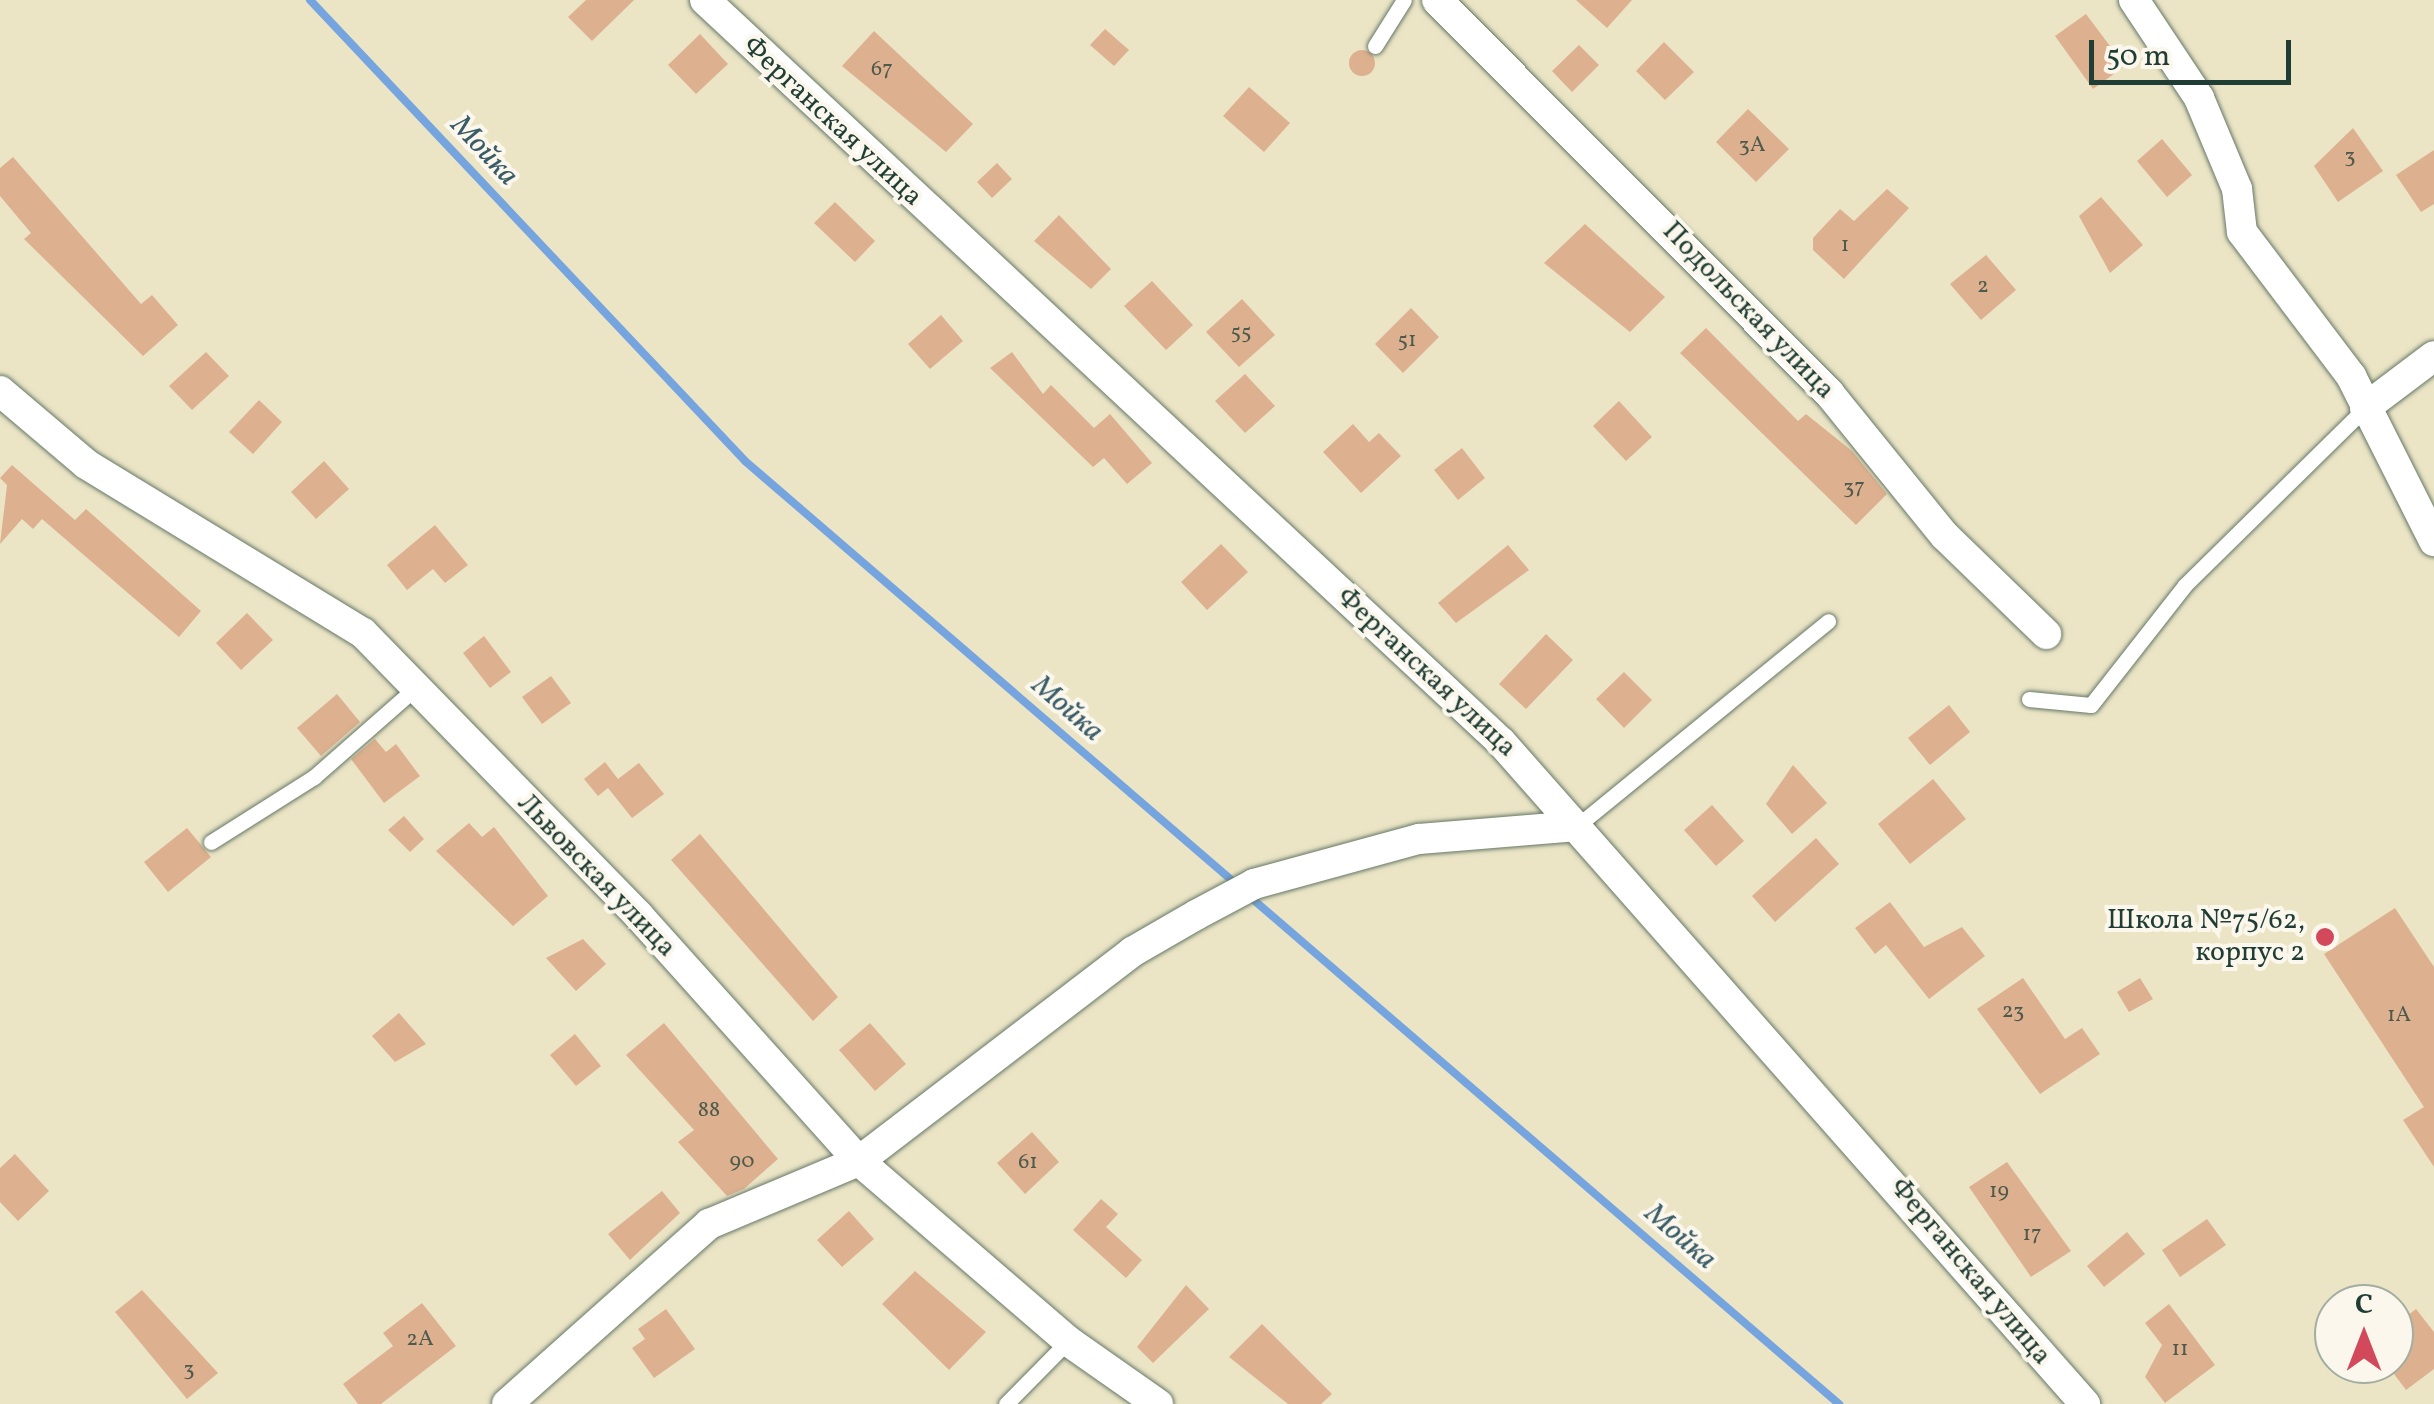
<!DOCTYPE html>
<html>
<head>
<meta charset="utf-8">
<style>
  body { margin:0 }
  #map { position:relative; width:2434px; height:1404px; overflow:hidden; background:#ebe5c6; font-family:Vollkorn,serif }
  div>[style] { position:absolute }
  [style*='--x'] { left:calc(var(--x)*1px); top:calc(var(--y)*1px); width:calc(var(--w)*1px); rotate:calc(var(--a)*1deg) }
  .stream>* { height:8px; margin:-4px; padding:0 4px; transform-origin:4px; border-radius:4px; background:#75a4de }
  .building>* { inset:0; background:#ddb18f }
  .round { border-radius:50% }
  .roads { filter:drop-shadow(0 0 2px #667867) drop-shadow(0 0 2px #667867) }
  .service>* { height:15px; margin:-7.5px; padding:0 7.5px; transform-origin:7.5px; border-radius:7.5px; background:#fff }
  .minor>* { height:30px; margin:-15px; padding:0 15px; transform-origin:15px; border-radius:15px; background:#fff }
  .dots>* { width:28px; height:28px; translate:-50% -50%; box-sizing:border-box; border:5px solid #fbf7ec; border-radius:50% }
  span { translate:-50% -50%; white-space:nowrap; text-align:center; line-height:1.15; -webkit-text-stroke:8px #fbf7ec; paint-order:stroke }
  .number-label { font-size:22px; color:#4e5a4b }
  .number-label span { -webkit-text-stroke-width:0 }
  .street-label { font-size:28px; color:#1f3d34 }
  .poi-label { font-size:28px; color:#1f3d34 }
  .right { translate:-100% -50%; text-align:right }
  .water-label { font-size:30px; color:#395c67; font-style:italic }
  .north { position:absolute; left:2314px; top:1284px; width:100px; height:100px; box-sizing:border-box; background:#fbf7ec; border:2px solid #a3ada2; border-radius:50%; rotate:0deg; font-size:28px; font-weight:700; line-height:40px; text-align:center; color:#1f3d34 }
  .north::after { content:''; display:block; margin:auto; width:35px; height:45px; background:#d1495b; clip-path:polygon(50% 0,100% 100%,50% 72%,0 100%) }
  .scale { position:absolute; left:2089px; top:40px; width:202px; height:45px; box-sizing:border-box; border:5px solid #1f3d34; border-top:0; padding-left:12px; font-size:30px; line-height:35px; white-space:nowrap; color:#1f3d34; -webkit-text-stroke:8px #fbf7ec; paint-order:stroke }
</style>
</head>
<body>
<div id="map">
  <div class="stream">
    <i style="--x:310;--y:0;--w:634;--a:46.66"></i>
    <i style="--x:745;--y:461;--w:647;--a:40.74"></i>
    <i style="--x:1249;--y:896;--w:779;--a:40.73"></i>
  </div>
  <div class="building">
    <i style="clip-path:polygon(586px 0,634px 0,592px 41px,568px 17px)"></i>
    <i style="clip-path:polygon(1576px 0,1632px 0,1607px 28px)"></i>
    <i style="clip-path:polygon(2086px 14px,2125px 66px,2093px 89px,2055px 36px)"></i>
    <i style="clip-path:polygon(1105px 29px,1129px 50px,1114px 66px,1090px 45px)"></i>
    <i style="clip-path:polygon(874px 31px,973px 124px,946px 152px,842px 66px)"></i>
    <i style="clip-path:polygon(700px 34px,728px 64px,696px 94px,668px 65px)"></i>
    <i style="clip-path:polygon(1664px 42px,1694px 72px,1665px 100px,1636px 71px)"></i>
    <i style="clip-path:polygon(1579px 45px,1599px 65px,1572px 92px,1552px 71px)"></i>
    <i class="round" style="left:1349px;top:50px;width:26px;height:26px"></i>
    <i style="clip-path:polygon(1249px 87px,1290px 123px,1264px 152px,1223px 116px)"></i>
    <i style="clip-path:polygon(1748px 109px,1789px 149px,1756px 182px,1716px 142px)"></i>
    <i style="clip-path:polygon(2353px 128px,2383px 171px,2338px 202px,2314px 166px)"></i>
    <i style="clip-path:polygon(2162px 139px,2192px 175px,2167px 197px,2137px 161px)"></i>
    <i style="clip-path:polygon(2434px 150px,2434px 204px,2421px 212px,2396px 175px)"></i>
    <i style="clip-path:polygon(13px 157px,141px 304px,152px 295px,178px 325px,143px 356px,24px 239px,31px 233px,0 196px,0 168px)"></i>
    <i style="clip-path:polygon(997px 163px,1012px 179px,992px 198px,977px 182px)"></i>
    <i style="clip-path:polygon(1887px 189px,1909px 208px,1844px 279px,1813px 250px,1813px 238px,1840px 209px,1854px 221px)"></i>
    <i style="clip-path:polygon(2101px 197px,2143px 245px,2110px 273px,2079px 216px)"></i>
    <i style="clip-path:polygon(835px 202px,875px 241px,855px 262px,814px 223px)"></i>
    <i style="clip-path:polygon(1059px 215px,1111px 269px,1091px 289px,1034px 241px)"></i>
    <i style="clip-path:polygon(1585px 224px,1665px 297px,1630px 332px,1544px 263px)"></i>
    <i style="clip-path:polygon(1986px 255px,2016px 290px,1981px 320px,1950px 284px)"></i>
    <i style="clip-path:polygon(1152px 281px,1193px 325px,1166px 350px,1124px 306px)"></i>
    <i style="clip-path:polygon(1242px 299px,1275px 335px,1239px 367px,1206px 332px)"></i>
    <i style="clip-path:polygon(1411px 308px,1439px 337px,1403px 373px,1375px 344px)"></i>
    <i style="clip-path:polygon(941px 315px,963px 341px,930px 369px,908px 344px)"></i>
    <i style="clip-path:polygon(1706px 328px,1798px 421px,1806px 414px,1852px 451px,1887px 494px,1856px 525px,1680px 353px)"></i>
    <i style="clip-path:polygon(206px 352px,229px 376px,192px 410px,169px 386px)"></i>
    <i style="clip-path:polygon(1012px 352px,1043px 394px,1051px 385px,1094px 428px,1110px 414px,1152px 463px,1127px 484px,1104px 458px,1093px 467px,990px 368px)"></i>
    <i style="clip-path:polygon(1245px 374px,1275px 406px,1245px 433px,1215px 401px)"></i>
    <i style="clip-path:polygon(259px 400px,282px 422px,253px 454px,229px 432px)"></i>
    <i style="clip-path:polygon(1619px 401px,1652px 437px,1626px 461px,1593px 426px)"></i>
    <i style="clip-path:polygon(1353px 424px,1369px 442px,1379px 433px,1401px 456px,1361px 493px,1323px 452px)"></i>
    <i style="clip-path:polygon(1462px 448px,1485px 478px,1458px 500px,1434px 470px)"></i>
    <i style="clip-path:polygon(324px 461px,349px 489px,316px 519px,291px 492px)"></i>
    <i style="clip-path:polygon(12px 465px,75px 520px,86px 509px,201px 611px,179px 637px,42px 519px,33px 529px,22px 519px,0 544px,7px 485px,0 478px)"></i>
    <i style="clip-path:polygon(435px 525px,468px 565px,445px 583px,433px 569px,407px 590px,387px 565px)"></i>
    <i style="clip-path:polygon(1221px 544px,1248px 572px,1207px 610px,1181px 582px)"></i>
    <i style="clip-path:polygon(1508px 545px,1529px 570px,1456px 623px,1438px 603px)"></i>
    <i style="clip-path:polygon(247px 613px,273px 640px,241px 670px,216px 643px)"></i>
    <i style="clip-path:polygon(1546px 634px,1573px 660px,1526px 709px,1499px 684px)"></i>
    <i style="clip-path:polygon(484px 636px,511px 672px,490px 688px,463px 653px)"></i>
    <i style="clip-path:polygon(1624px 672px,1652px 700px,1624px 728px,1596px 699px)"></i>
    <i style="clip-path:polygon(551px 676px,571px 703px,542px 724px,522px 697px)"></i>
    <i style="clip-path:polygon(337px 694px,360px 722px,321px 756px,297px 728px)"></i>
    <i style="clip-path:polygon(1949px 705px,1970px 732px,1930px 765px,1908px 738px)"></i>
    <i style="clip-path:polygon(375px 739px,386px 752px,396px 744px,420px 776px,384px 803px,351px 759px)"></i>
    <i style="clip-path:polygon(605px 762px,618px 779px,639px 763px,664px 794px,632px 818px,608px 788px,598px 796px,584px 779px)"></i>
    <i style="clip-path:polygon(1793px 765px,1827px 803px,1792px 834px,1766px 804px)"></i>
    <i style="clip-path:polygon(1933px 779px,1966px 819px,1910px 864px,1878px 824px)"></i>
    <i style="clip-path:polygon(1712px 805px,1744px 841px,1716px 866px,1684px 830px)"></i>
    <i style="clip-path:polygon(404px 816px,424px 839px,410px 852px,388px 830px)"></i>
    <i style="clip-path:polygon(469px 823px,482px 837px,494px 827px,548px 896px,513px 926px,436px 851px)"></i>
    <i style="clip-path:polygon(187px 828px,211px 857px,168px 892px,144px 862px)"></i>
    <i style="clip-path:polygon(700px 834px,838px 997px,813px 1021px,671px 860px)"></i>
    <i style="clip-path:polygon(1816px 838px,1839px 864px,1775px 922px,1752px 896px)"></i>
    <i style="clip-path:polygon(1890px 902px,1924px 947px,1962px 927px,1985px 956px,1929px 999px,1886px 945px,1875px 954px,1855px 928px)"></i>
    <i style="clip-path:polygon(2395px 908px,2434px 967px,2434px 1167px,2403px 1120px,2424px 1107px,2324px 954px)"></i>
    <i style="clip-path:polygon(583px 939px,606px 964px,576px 991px,546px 958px)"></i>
    <i style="clip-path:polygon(2023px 978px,2065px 1039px,2082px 1028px,2100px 1054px,2040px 1094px,1977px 1009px)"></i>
    <i style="clip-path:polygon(2140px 978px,2153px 999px,2129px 1012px,2117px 992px)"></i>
    <i style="clip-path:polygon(399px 1013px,426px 1044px,395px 1062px,372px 1036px)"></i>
    <i style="clip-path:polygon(664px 1023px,778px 1159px,744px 1189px,727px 1196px,678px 1142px,694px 1130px,626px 1055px)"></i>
    <i style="clip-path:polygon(870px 1023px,906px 1064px,875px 1091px,839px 1050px)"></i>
    <i style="clip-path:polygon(575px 1034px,601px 1066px,576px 1086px,550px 1055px)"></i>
    <i style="clip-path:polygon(1032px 1132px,1059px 1162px,1025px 1194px,997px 1163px)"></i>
    <i style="clip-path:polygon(15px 1154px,49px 1191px,18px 1221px,0 1202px,0 1168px)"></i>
    <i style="clip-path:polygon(2007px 1162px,2071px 1251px,2031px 1277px,1969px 1187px)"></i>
    <i style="clip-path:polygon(662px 1191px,680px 1213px,630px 1260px,608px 1234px)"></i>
    <i style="clip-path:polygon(1101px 1199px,1118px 1214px,1106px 1227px,1142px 1260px,1126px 1278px,1073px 1230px)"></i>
    <i style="clip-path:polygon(849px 1211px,874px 1239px,842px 1267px,817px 1240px)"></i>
    <i style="clip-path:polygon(2207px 1219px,2226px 1245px,2180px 1277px,2162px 1250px)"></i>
    <i style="clip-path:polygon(2127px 1232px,2145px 1254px,2104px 1287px,2087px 1266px)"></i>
    <i style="clip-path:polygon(915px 1271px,986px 1332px,949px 1370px,882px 1304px)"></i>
    <i style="clip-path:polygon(1186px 1285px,1209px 1309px,1153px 1363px,1137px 1347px)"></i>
    <i style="clip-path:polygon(142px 1290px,218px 1373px,187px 1399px,115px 1312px)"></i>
    <i style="clip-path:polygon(422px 1303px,456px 1346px,381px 1404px,358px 1404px,343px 1384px,393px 1346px,383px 1333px)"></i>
    <i style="clip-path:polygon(2169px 1304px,2215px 1365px,2165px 1403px,2145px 1377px,2162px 1345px,2145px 1323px)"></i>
    <i style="clip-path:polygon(666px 1309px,695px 1349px,654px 1378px,632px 1348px,645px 1339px,638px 1329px)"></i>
    <i style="clip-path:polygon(2416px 1309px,2434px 1332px,2434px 1369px,2406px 1390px,2394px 1374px,2394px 1326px)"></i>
    <i style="clip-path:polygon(1262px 1324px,1332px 1394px,1321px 1404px,1288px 1404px,1229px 1357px)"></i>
  </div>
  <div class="roads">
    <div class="service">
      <i style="--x:1375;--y:46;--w:54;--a:-57.8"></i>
      <i style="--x:2029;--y:699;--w:62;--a:5.5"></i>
      <i style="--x:2091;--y:705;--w:152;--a:-51.9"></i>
      <i style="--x:2185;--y:585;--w:252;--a:-44.5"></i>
      <i style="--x:1577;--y:826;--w:324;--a:-39.2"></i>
      <i style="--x:211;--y:842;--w:122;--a:-32.3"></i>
      <i style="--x:314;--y:777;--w:130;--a:-41.3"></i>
      <i style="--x:1006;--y:1404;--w:88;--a:-45.5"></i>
    </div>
    <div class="minor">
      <i style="--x:705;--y:0;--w:1088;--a:42.99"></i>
      <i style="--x:1501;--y:742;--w:883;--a:48.58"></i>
      <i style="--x:1437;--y:0;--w:555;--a:45.07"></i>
      <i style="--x:1829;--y:393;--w:184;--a:51"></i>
      <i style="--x:1945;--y:536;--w:141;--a:44.1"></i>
      <i style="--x:2134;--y:0;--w:118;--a:56.4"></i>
      <i style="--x:2199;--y:98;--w:99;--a:67.3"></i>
      <i style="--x:2237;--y:189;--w:43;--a:83.4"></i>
      <i style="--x:2242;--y:232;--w:181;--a:52.9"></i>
      <i style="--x:2351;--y:376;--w:185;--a:63.3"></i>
      <i style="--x:0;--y:391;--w:113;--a:40.3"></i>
      <i style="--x:86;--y:464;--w:324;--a:31.4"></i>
      <i style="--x:363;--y:633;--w:394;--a:45.7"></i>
      <i style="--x:638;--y:915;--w:331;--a:48.1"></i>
      <i style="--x:859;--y:1161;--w:276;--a:40.7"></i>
      <i style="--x:1068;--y:1341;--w:110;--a:35"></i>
      <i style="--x:2365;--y:408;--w:86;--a:-37"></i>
      <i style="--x:507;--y:1404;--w:271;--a:-41.7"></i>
      <i style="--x:709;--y:1224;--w:163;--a:-22.8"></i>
      <i style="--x:859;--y:1161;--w:344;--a:-37.4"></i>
      <i style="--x:1132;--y:952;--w:74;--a:-30"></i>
      <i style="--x:1196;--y:915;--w:66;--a:-28.1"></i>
      <i style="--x:1254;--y:884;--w:171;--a:-15.3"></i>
      <i style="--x:1419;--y:839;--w:159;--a:-4.7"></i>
    </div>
  </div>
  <div class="dots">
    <i style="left:2325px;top:937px;background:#d1495b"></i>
  </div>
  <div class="number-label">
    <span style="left:882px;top:70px">67</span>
    <span style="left:1752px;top:146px">3А</span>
    <span style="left:2350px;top:157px">3</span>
    <span style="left:1845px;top:246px">1</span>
    <span style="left:1983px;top:287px">2</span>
    <span style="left:1241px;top:333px">55</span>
    <span style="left:1407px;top:341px">51</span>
    <span style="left:1854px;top:488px">37</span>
    <span style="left:2013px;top:1012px">23</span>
    <span style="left:2399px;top:1016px">1А</span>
    <span style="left:709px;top:1111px">88</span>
    <span style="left:742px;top:1162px">90</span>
    <span style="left:1028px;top:1163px">61</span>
    <span style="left:1999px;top:1192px">19</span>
    <span style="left:2032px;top:1235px">17</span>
    <span style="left:420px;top:1340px">2А</span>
    <span style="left:2180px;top:1350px">11</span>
    <span style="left:189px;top:1370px">3</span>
  </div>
  <div class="street-label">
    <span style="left:832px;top:122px;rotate:43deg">Ферганская улица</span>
    <span style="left:1748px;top:311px;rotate:46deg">Подольская улица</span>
    <span style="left:1426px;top:673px;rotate:43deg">Ферганская улица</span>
    <span style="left:596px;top:876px;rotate:46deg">Львовская улица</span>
    <span style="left:1970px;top:1272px;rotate:50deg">Ферганская улица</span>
  </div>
  <div class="poi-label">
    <span class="right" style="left:2305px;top:937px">Школа №75/62,<br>корпус 2</span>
  </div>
  <div class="water-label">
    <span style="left:484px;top:151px;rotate:47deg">Мойка</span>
    <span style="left:1067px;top:709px;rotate:41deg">Мойка</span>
    <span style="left:1680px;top:1237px;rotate:41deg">Мойка</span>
  </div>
  <div class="north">С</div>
  <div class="scale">50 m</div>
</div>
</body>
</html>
